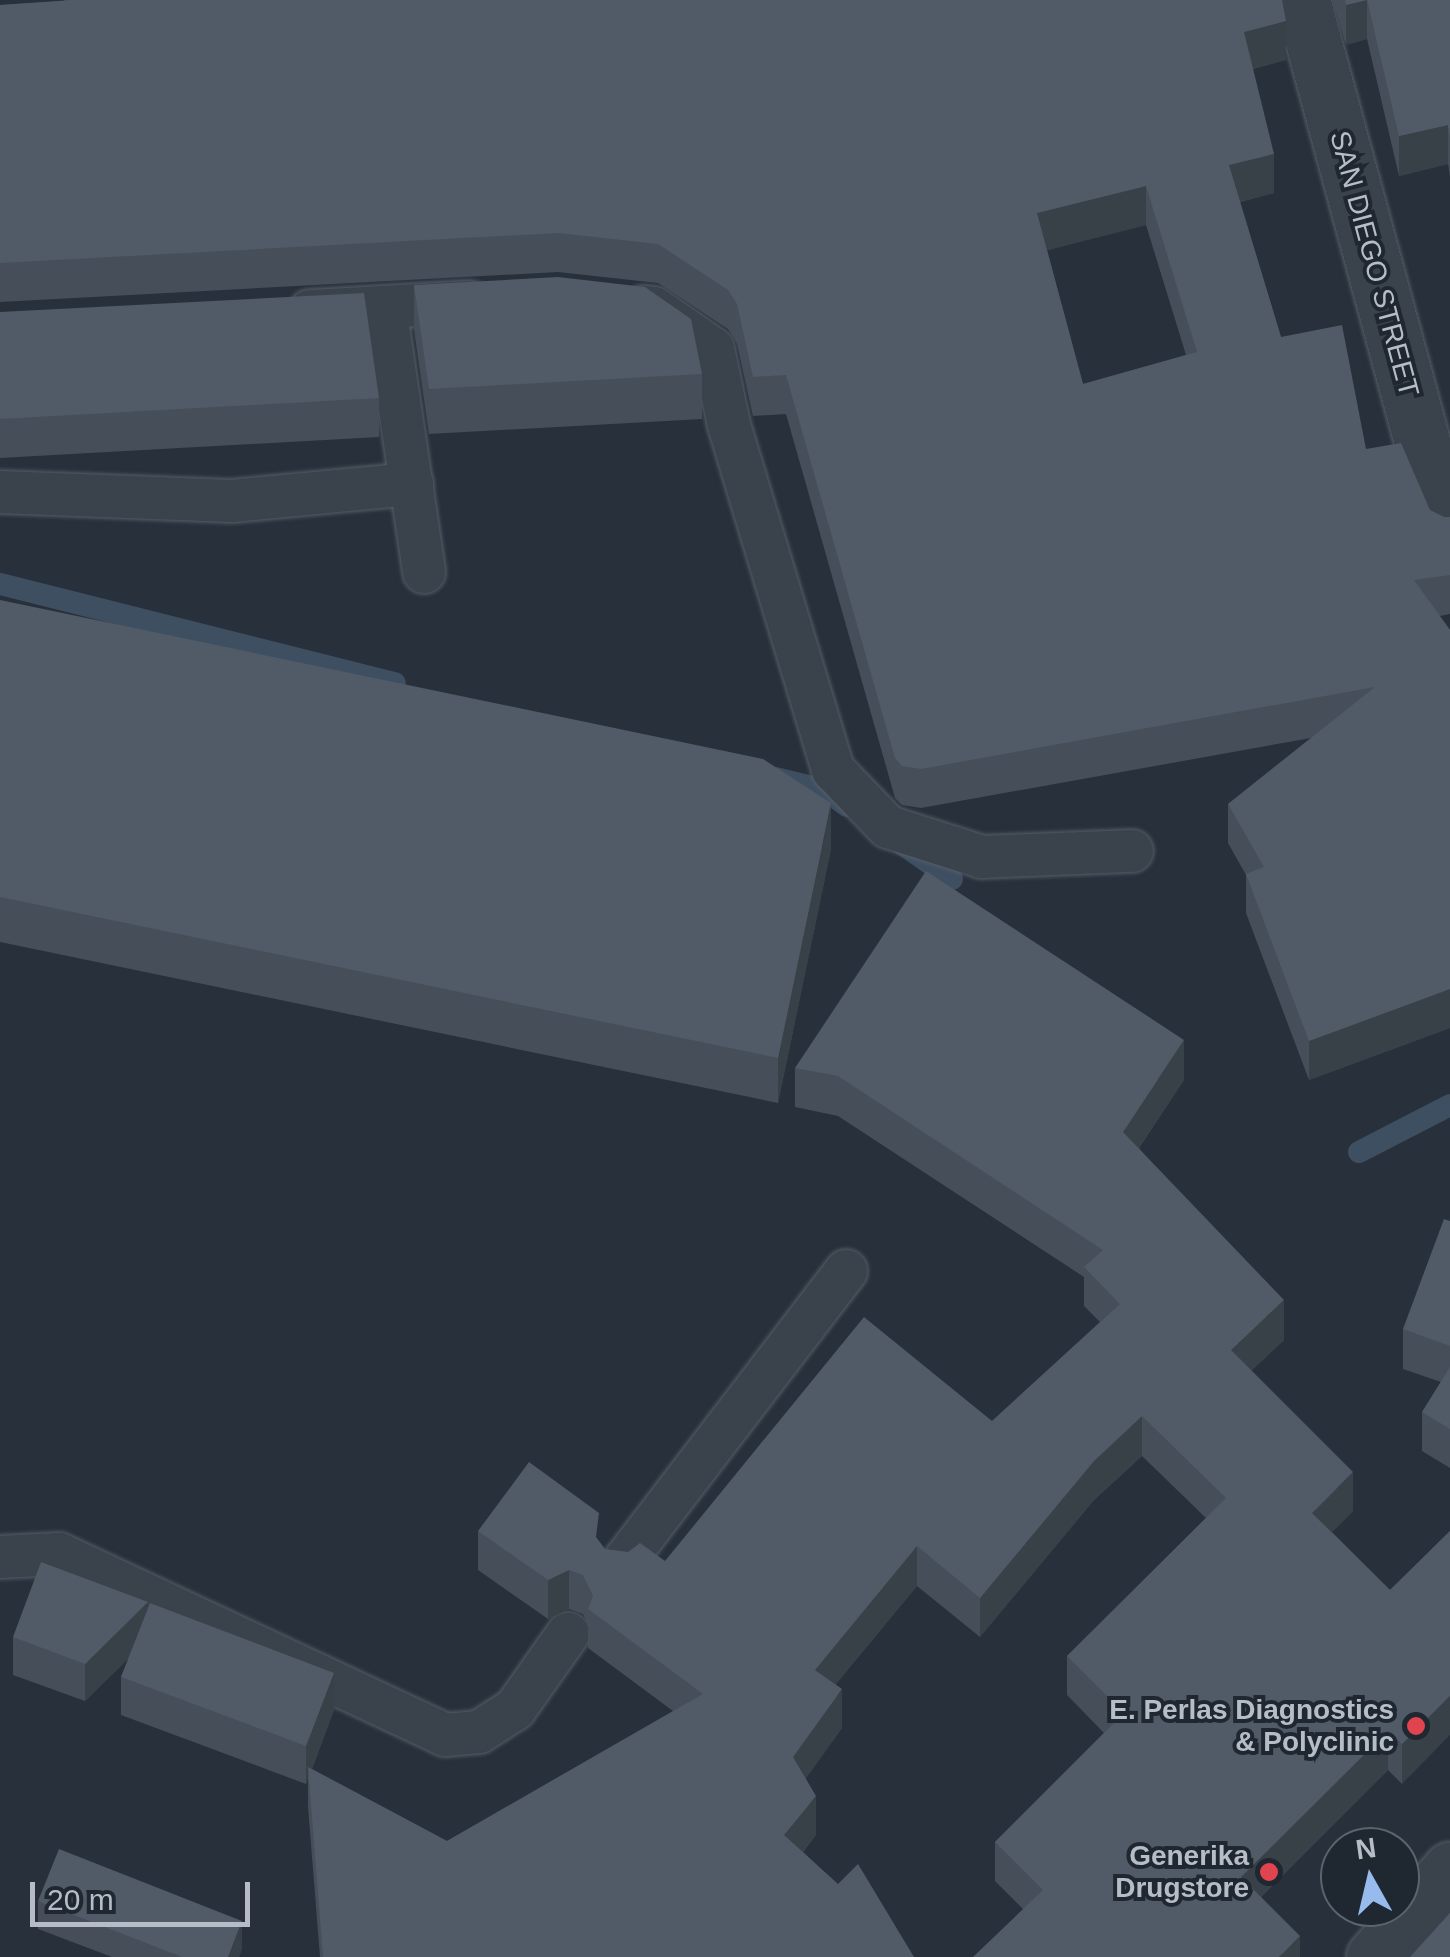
<!DOCTYPE html>
<html>
<head>
<meta charset="utf-8">
<style>
  body { margin:0 }
  #map { position:relative; width:1450px; height:1957px; overflow:hidden; background:#27303b; font-family:Arial,sans-serif }
  div>[style] { position:absolute }
  [style*='--x'] { left:calc(var(--x)*1px); top:calc(var(--y)*1px); width:calc(var(--w)*1px); rotate:calc(var(--a)*1deg) }
  .stream>* { height:22px; margin:-11px; padding:0 11px; transform-origin:11px; border-radius:11px; background:#3e4f62 }
  .roads { filter:drop-shadow(0 0 2px #555d67) drop-shadow(0 0 2px #555d67) }
  .service>* { height:42px; margin:-21px; padding:0 21px; transform-origin:21px; border-radius:21px; background:#3a424c }
  .minor>* { height:55px; margin:-27.5px; padding:0 27.5px; transform-origin:27.5px; border-radius:27.5px; background:#3a424c }
  .tertiary>* { height:55px; margin:-27.5px; padding:0 27.5px; transform-origin:27.5px; border-radius:27.5px; background:#3a424c }
  .wall>* { inset:0; background:#454e59 }
  .shaded-wall>* { inset:0; background:#384048 }
  .building>* { inset:0; background:#505b67 }
  .dots>* { width:28px; height:28px; translate:-50% -50%; box-sizing:border-box; border:5px solid #1f2731; border-radius:50% }
  span { translate:-50% -50%; white-space:nowrap; text-align:center; line-height:1.15; -webkit-text-stroke:8px #1f2731; paint-order:stroke }
  .street-label { font-size:28px; color:#b6bdc7 }
  .poi-label { font-size:28px; color:#b6bdc7; font-weight:700 }
  .right { translate:-100% -50%; text-align:right }
  .north { position:absolute; left:1320px; top:1827px; width:100px; height:100px; box-sizing:border-box; background:#1f2731; border:2px solid #5b636d; border-radius:50%; rotate:352deg; font-size:28px; font-weight:700; line-height:40px; text-align:center; color:#b6bdc7 }
  .north::after { content:''; display:block; margin:auto; width:35px; height:45px; background:#96bbec; clip-path:polygon(50% 0,100% 100%,50% 72%,0 100%) }
  .scale { position:absolute; left:30px; top:1882px; width:220px; height:45px; box-sizing:border-box; border:5px solid #b6bdc7; border-top:0; padding-left:12px; font-size:30px; line-height:35px; white-space:nowrap; color:#b6bdc7; -webkit-text-stroke:8px #1f2731; paint-order:stroke }
</style>
</head>
<body>
<div id="map">
  <div class="stream">
    <i style="--x:0;--y:584;--w:407;--a:14.1"></i>
    <i style="--x:775;--y:778;--w:51;--a:13.5"></i>
    <i style="--x:825;--y:790;--w:27;--a:36"></i>
    <i style="--x:902;--y:844;--w:61;--a:35"></i>
    <i style="--x:1359;--y:1152;--w:102;--a:-27.3"></i>
  </div>
  <div class="roads">
    <div class="service">
      <i style="--x:385;--y:307;--w:268;--a:81.6"></i>
      <i style="--x:644;--y:307;--w:10;--a:6"></i>
      <i style="--x:654;--y:308;--w:72;--a:34.8"></i>
      <i style="--x:713;--y:349;--w:78;--a:78.1"></i>
      <i style="--x:729;--y:425;--w:360;--a:73.2"></i>
      <i style="--x:833;--y:770;--w:79;--a:46"></i>
      <i style="--x:888;--y:827;--w:99;--a:17.7"></i>
      <i style="--x:982;--y:857;--w:150;--a:-2.3"></i>
      <i style="--x:310;--y:311;--w:159;--a:-3.2"></i>
      <i style="--x:0;--y:492;--w:232;--a:2.2"></i>
      <i style="--x:232;--y:501;--w:181;--a:-5.4"></i>
      <i style="--x:0;--y:1557;--w:59;--a:-2.9"></i>
      <i style="--x:59;--y:1554;--w:426;--a:25.1"></i>
      <i style="--x:445;--y:1735;--w:34;--a:-5"></i>
      <i style="--x:479;--y:1732;--w:43;--a:-32.6"></i>
      <i style="--x:515;--y:1709;--w:92;--a:-54.8"></i>
      <i style="--x:619;--y:1568;--w:374;--a:-52.6"></i>
    </div>
    <div class="minor">
      <i style="--x:1302;--y:0;--w:499;--a:74.8"></i>
      <i style="--x:1433;--y:482;--w:47;--a:68.9"></i>
    </div>
    <div class="tertiary">
      <i style="--x:1374;--y:1957;--w:116;--a:-48.9"></i>
    </div>
  </div>
  <div class="wall">
    <i style="clip-path:polygon(evenodd,64px 0,1282px 0,1286px 60px,1253px 69px,1274px 193px,1240px 202px,1281px 337px,1366px 449px,1430px 510px,1444px 517px,1450px 517px,1450px 614px,1440px 616px,1450px 630px,1450px 1028px,1309px 1080px,1246px 913px,1246px 875px,1228px 843px,1228px 804px,1311px 738px,921px 808px,902px 805px,895px 798px,786px 414px,753px 416px,737px 344px,728px 329px,658px 283px,558px 272px,0 302px,0 5px,64px 1px,64px 0,1146px 225px,1186px 355px,1083px 384px,1047px 250px,1146px 225px)"></i>
    <i style="clip-path:polygon(1332px 0,1450px 0,1450px 177px,1448px 164px,1399px 176px,1367px 39px,1346px 45px)"></i>
    <i style="clip-path:polygon(414px 285px,702px 374px,702px 419px,429px 434px,414px 330px)"></i>
    <i style="clip-path:polygon(0 312px,379px 398px,379px 437px,0 458px)"></i>
    <i style="clip-path:polygon(0 600px,831px 849px,778px 1103px,0 942px)"></i>
    <i style="clip-path:polygon(795px 1068px,1184px 1080px,1139px 1148px,1284px 1340px,1251px 1371px,1353px 1511px,1332px 1532px,1390px 1590px,1450px 1531px,1402px 1784px,1388px 1770px,1261px 1897px,1300px 1957px,1023px 1909px,995px 1881px,995px 1842px,1104px 1733px,1067px 1695px,1067px 1656px,1206px 1518px,1142px 1456px,1094px 1500px,980px 1637px,917px 1586px,836px 1684px,842px 1728px,806px 1778px,816px 1835px,803px 1852px,914px 1957px,320px 1957px,308px 1807px,308px 1778px,306px 1784px,121px 1715px,121px 1677px,129px 1658px,85px 1701px,13px 1675px,13px 1637px,148px 1609px,334px 1710px,312px 1769px,447px 1841px,673px 1711px,588px 1648px,588px 1626px,583px 1614px,569px 1609px,548px 1619px,478px 1570px,478px 1531px,599px 1542px,605px 1549px,665px 1561px,992px 1421px,1100px 1322px,1084px 1306px,1084px 1277px,838px 1116px,795px 1107px)"></i>
    <i style="clip-path:polygon(1450px 1221px,1450px 1468px,1422px 1451px,1422px 1412px,1441px 1382px,1403px 1369px,1403px 1329px)"></i>
    <i style="clip-path:polygon(38px 1901px,242px 1948px,239px 1957px,112px 1957px,38px 1929px)"></i>
  </div>
  <div class="shaded-wall">
    <i style="clip-path:polygon(1367px 0,1367px 39px,1346px 45px,1346px 5px)"></i>
    <i style="clip-path:polygon(1286px 21px,1286px 60px,1244px 71px,1244px 32px)"></i>
    <i style="clip-path:polygon(1448px 125px,1448px 164px,1399px 176px,1399px 136px)"></i>
    <i style="clip-path:polygon(1274px 154px,1274px 193px,1229px 204px,1229px 165px)"></i>
    <i style="clip-path:polygon(1146px 186px,1146px 225px,1037px 253px,1037px 213px)"></i>
    <i style="clip-path:polygon(831px 803px,831px 849px,778px 1103px,778px 1058px)"></i>
    <i style="clip-path:polygon(1450px 989px,1450px 1028px,1309px 1080px,1309px 1041px)"></i>
    <i style="clip-path:polygon(1184px 1040px,1184px 1080px,1123px 1171px,1123px 1132px)"></i>
    <i style="clip-path:polygon(1284px 1300px,1284px 1340px,1231px 1390px,1231px 1350px)"></i>
    <i style="clip-path:polygon(1142px 1416px,1142px 1456px,1094px 1500px,980px 1637px,980px 1598px,1094px 1461px)"></i>
    <i style="clip-path:polygon(1353px 1472px,1353px 1511px,1312px 1552px,1312px 1513px)"></i>
    <i style="clip-path:polygon(917px 1546px,917px 1586px,815px 1709px,815px 1670px)"></i>
    <i style="clip-path:polygon(569px 1570px,569px 1609px,548px 1619px,548px 1580px)"></i>
    <i style="clip-path:polygon(148px 1602px,148px 1639px,85px 1701px,85px 1664px)"></i>
    <i style="clip-path:polygon(334px 1673px,334px 1710px,309px 1776px,308px 1767px,308px 1778px,306px 1784px,306px 1746px)"></i>
    <i style="clip-path:polygon(842px 1689px,842px 1728px,793px 1796px,793px 1757px)"></i>
    <i style="clip-path:polygon(1450px 1696px,1450px 1735px,1402px 1784px,1402px 1744px)"></i>
    <i style="clip-path:polygon(1388px 1731px,1388px 1770px,1241px 1916px,1241px 1877px)"></i>
    <i style="clip-path:polygon(816px 1796px,816px 1835px,784px 1874px,784px 1835px)"></i>
    <i style="clip-path:polygon(242px 1921px,242px 1948px,239px 1957px,228px 1957px)"></i>
    <i style="clip-path:polygon(1300px 1936px,1300px 1957px,1279px 1957px)"></i>
  </div>
  <div class="building">
    <i style="clip-path:polygon(evenodd,73px 0,1282px 0,1286px 21px,1244px 32px,1274px 154px,1229px 165px,1281px 337px,1342px 325px,1366px 449px,1401px 443px,1430px 510px,1444px 517px,1450px 517px,1450px 575px,1414px 580px,1450px 630px,1450px 989px,1309px 1041px,1246px 874px,1264px 867px,1228px 804px,1375px 687px,921px 769px,902px 766px,895px 758px,786px 375px,753px 377px,737px 304px,728px 290px,658px 244px,558px 233px,0 263px,0 5px,73px 0,1146px 186px,1197px 352px,1083px 384px,1037px 213px,1146px 186px)"></i>
    <i style="clip-path:polygon(1345px 0,1367px 0,1346px 5px)"></i>
    <i style="clip-path:polygon(1367px 0,1450px 0,1450px 137px,1448px 125px,1399px 136px)"></i>
    <i style="clip-path:polygon(558px 277px,645px 287px,691px 319px,702px 374px,429px 389px,414px 285px)"></i>
    <i style="clip-path:polygon(364px 293px,379px 398px,0 419px,0 312px)"></i>
    <i style="clip-path:polygon(0 600px,763px 759px,831px 803px,778px 1058px,0 897px)"></i>
    <i style="clip-path:polygon(926px 871px,1184px 1040px,1123px 1132px,1284px 1300px,1231px 1350px,1353px 1472px,1312px 1513px,1390px 1590px,1450px 1531px,1450px 1696px,1402px 1744px,1388px 1731px,1241px 1877px,1300px 1936px,1279px 1957px,973px 1957px,1043px 1890px,995px 1842px,1124px 1713px,1067px 1656px,1226px 1498px,1142px 1416px,1094px 1461px,980px 1598px,917px 1546px,815px 1670px,842px 1689px,793px 1757px,816px 1796px,784px 1835px,838px 1884px,858px 1864px,914px 1957px,323px 1957px,308px 1767px,447px 1841px,703px 1694px,588px 1609px,593px 1596px,583px 1575px,569px 1570px,548px 1580px,478px 1531px,529px 1462px,599px 1513px,596px 1537px,605px 1549px,628px 1552px,640px 1543px,665px 1561px,864px 1317px,992px 1421px,1120px 1304px,1084px 1267px,1103px 1250px,838px 1076px,795px 1068px)"></i>
    <i style="clip-path:polygon(1444px 1219px,1450px 1221px,1450px 1346px,1403px 1329px)"></i>
    <i style="clip-path:polygon(1450px 1367px,1450px 1429px,1422px 1412px)"></i>
    <i style="clip-path:polygon(41px 1562px,148px 1602px,85px 1664px,13px 1637px)"></i>
    <i style="clip-path:polygon(150px 1603px,334px 1673px,306px 1746px,121px 1677px)"></i>
    <i style="clip-path:polygon(59px 1849px,242px 1921px,228px 1957px,182px 1957px,38px 1901px)"></i>
    <i style="clip-path:polygon(1450px 1913px,1450px 1957px,1410px 1957px)"></i>
  </div>
  <div class="dots">
    <i style="left:1416px;top:1726px;background:#e0444e"></i>
    <i style="left:1269px;top:1872px;background:#e0444e"></i>
  </div>
  <div class="street-label">
    <span style="left:1374px;top:264px;rotate:75deg">SAN DIEGO STREET</span>
  </div>
  <div class="poi-label">
    <span class="right" style="left:1394px;top:1726px">E. Perlas Diagnostics<br>&amp; Polyclinic</span>
    <span class="right" style="left:1249px;top:1872px">Generika<br>Drugstore</span>
  </div>
  <div class="north">N</div>
  <div class="scale">20 m</div>
</div>
</body>
</html>
